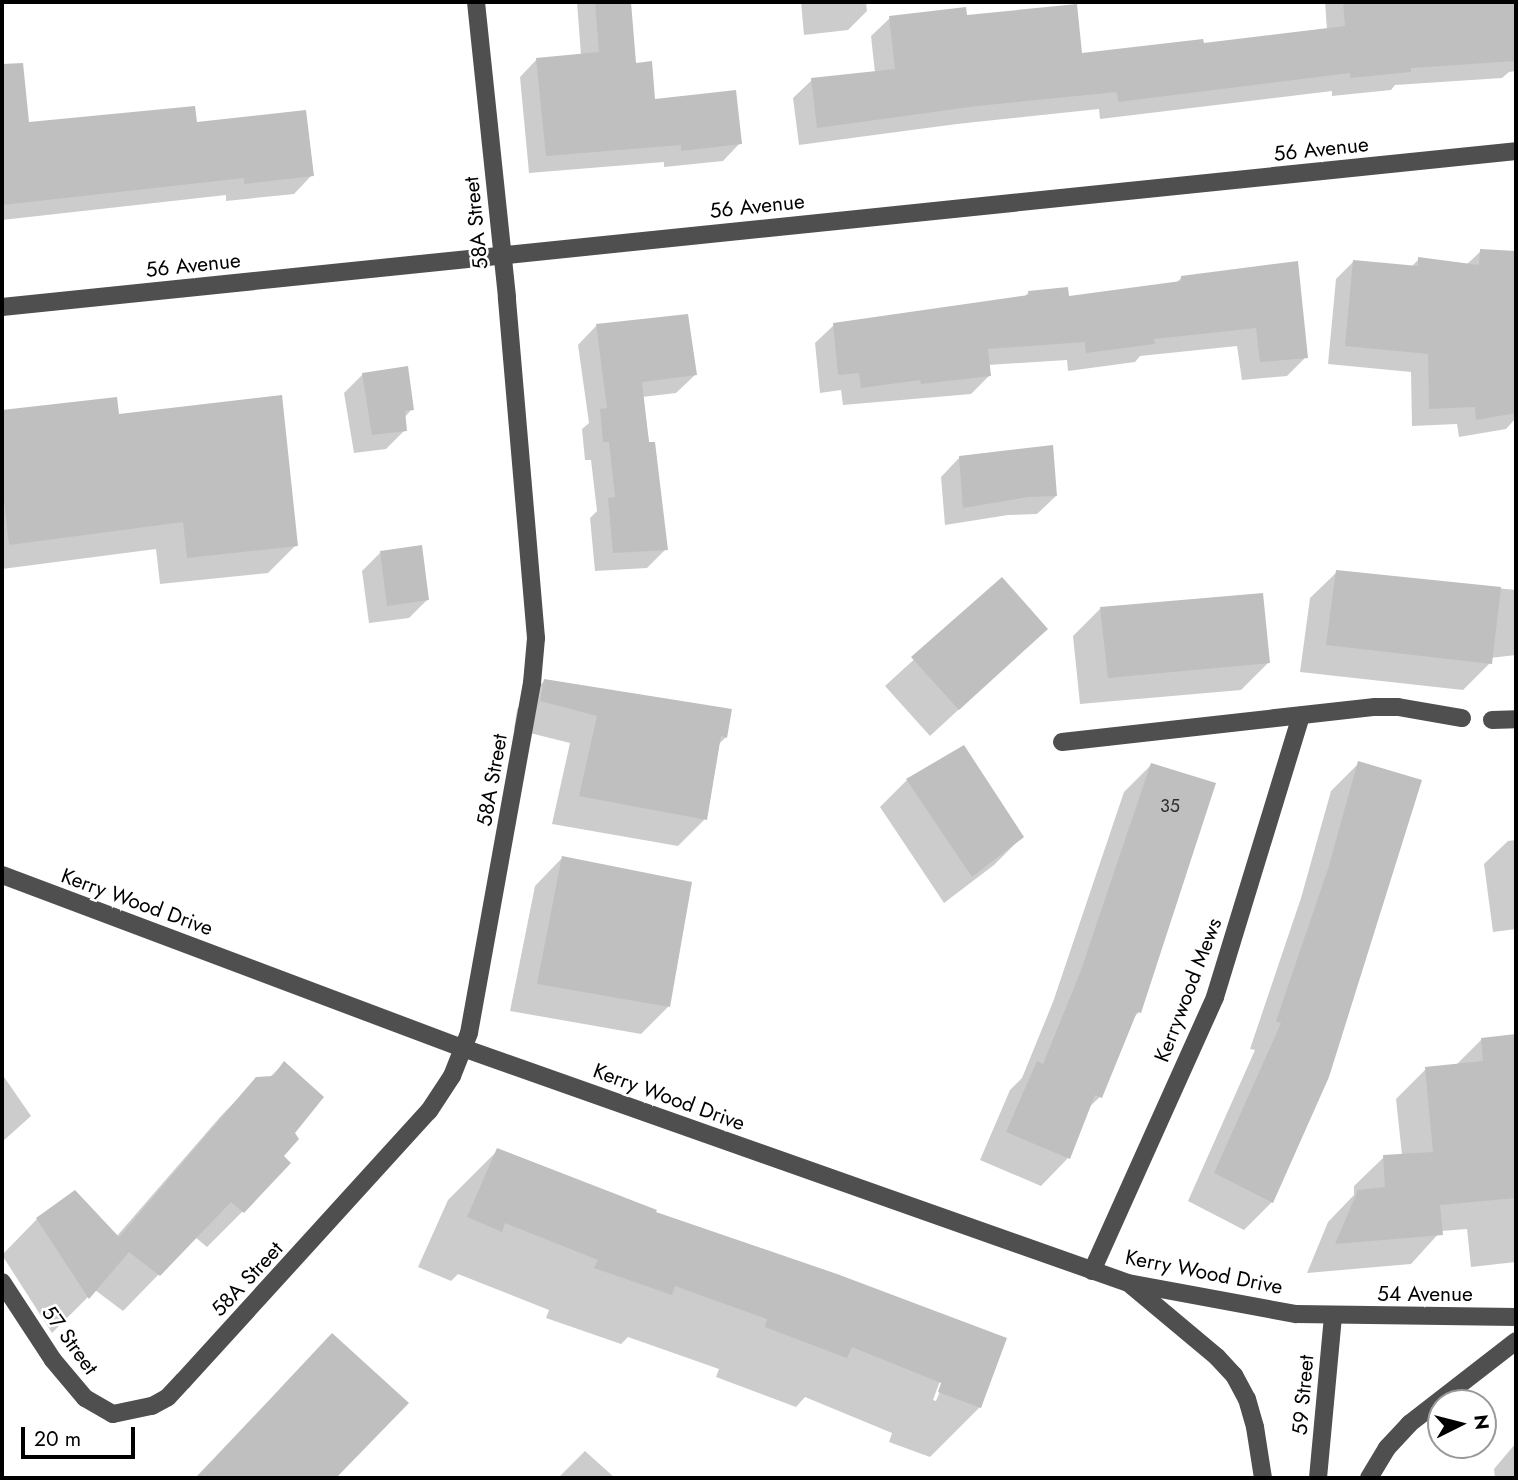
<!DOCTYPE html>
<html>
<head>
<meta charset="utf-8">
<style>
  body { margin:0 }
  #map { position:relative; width:1518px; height:1480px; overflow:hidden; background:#fff; font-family:Jost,sans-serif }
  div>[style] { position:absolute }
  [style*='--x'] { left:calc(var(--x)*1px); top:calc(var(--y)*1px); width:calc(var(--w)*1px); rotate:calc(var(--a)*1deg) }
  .shadow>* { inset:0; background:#0003 }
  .building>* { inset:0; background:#bfbfbf }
  .minor>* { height:18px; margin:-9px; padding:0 9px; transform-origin:9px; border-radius:9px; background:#4f4f4f }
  span { translate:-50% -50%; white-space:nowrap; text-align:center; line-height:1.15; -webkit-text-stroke:5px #fff; paint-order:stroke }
  .number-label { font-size:18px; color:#303030 }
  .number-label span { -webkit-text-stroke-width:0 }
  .street-label { font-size:21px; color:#000 }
  .frame { position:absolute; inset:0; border:4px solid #000; pointer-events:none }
  .north { position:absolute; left:1427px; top:1389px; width:70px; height:70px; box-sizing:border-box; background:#fff; border:2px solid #999; border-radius:50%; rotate:84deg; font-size:19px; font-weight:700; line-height:28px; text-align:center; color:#000 }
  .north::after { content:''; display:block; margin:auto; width:24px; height:32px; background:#000; clip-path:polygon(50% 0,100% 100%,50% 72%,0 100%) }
  .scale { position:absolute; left:21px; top:1427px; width:114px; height:32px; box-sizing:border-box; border:4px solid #000; border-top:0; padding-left:9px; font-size:21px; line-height:24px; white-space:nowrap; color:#000; -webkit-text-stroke:5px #fff; paint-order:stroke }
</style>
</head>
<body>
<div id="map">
  <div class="shadow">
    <i style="clip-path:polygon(577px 2px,630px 2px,634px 65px,654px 101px,740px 143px,723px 161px,664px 167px,664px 162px,529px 173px,520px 77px,537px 59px,581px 55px)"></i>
    <i style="clip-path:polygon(801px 2px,866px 2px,867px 11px,848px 30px,804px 35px)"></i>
    <i style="clip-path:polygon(1325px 2px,1516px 2px,1516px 71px,1509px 72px,1502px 78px,1395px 85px,1391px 90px,1332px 96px,1332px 91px,1100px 119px,1099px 109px,957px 124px,799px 145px,793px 98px,812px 80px,875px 73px,871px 36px,890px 18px,965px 17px,1080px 55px,1202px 45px,1327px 30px)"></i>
    <i style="clip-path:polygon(26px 115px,27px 124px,312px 175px,294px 194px,226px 201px,226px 195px,2px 220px,2px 117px)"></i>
    <i style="clip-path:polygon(1481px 251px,1516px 253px,1516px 418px,1506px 429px,1459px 437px,1457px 424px,1412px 426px,1411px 372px,1328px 364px,1336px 279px,1354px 261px,1411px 267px,1419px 259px,1466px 265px)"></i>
    <i style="clip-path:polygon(1182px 277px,1306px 357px,1287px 376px,1242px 380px,1237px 346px,1140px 356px,1135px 362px,1068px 371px,1067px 360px,988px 365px,990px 375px,971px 394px,843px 405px,841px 390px,820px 393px,815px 343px,834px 325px,1024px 297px,1029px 292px,1067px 298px,1175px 284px)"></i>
    <i style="clip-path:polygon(596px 326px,695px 375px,676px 393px,642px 397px,666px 549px,647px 568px,595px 571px,590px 518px,597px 511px,591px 460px,585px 460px,582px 429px,589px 423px,578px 345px)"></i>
    <i style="clip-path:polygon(363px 374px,412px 409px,404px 418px,405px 430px,386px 449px,354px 453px,344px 393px)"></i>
    <i style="clip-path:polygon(116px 399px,118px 416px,296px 545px,268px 573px,160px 584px,156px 549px,2px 569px,2px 412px)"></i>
    <i style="clip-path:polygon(959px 458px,1056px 496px,1037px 514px,1008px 515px,945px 525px,941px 477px)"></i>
    <i style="clip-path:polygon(381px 552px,427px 600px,409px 618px,369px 623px,362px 571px)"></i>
    <i style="clip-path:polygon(1337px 572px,1516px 590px,1516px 655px,1490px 658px,1490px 663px,1463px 690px,1300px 672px,1310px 598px)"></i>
    <i style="clip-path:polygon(1002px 579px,1046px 629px,930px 736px,885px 686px)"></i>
    <i style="clip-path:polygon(1101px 608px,1269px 662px,1241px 690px,1080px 704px,1073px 636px)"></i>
    <i style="clip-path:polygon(544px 681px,726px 737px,718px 745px,705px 819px,678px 846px,552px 824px,570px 743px,514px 729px,517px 709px)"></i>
    <i style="clip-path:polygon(1359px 763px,1272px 1202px,1244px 1230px,1188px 1201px,1255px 1050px,1250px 1049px,1301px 898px,1331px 791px)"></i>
    <i style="clip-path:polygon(1151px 765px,1139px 1012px,1131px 1020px,1100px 1097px,1087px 1109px,1068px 1158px,1041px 1186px,980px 1160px,1010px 1090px,1022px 1078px,1053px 1002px,1124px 792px)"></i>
    <i style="clip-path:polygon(907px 780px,1022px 837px,994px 865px,944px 903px,880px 807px)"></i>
    <i style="clip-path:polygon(1516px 840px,1516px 929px,1493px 932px,1484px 864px,1508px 841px)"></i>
    <i style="clip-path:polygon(562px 858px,668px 1007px,641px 1034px,510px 1011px,535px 886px)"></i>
    <i style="clip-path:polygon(1516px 1036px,1516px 1262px,1471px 1267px,1467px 1229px,1441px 1231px,1411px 1264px,1307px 1273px,1328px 1222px,1354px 1195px,1354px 1186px,1384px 1157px,1402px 1155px,1396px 1099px,1426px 1069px,1455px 1066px,1481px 1040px)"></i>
    <i style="clip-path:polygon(284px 1063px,293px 1133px,243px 1211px,207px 1247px,195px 1237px,123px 1311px,95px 1290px,52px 1333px,2px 1255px,37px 1219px,116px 1237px,221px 1116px,257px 1079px,269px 1078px)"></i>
    <i style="clip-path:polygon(2px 1074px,31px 1116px,2px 1142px)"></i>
    <i style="clip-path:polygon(evenodd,498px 1150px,654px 1213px,836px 1275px,980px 1407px,930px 1457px,889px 1442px,892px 1433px,805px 1397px,796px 1407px,716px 1377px,719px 1369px,628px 1337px,621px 1344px,546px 1318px,549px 1310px,458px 1274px,451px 1281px,418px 1267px,448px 1200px,498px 1150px,940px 1381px,944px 1381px,936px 1401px,933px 1400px,940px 1381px)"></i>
    <i style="clip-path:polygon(332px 1335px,407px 1403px,334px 1478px,195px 1478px)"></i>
    <i style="clip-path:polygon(1516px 1443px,1516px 1478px,1495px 1478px,1494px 1469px)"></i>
    <i style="clip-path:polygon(585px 1451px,615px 1478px,558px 1478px)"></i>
  </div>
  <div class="building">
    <i style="clip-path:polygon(595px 2px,631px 2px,636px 63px,652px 61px,655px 99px,736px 90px,742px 144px,681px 151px,681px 145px,546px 156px,536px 58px,599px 52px)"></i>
    <i style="clip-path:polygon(1343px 2px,1516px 2px,1516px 61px,1411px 68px,1411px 72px,1350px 78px,1350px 73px,1118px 102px,1117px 92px,977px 106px,817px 128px,811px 78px,895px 69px,889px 16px,966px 7px,967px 15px,1077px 4px,1082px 53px,1203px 39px,1204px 43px,1345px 26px)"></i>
    <i style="clip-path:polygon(23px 63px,29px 122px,195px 106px,197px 122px,306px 110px,314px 176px,244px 184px,244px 178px,2px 205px,2px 64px)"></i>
    <i style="clip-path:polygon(1480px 249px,1516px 251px,1516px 413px,1476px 420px,1475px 407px,1429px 409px,1428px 354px,1345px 346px,1353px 260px,1418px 266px,1418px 257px,1479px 265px)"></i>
    <i style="clip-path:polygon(1298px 261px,1308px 358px,1260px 362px,1256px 328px,1154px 339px,1155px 344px,1086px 353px,1085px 342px,988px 349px,991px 376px,921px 384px,920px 380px,861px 388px,859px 373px,838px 375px,833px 323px,1029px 295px,1028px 291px,1068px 287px,1069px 296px,1181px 281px,1181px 276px)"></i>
    <i style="clip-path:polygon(688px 314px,697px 375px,642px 382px,649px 442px,655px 442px,668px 550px,613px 553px,608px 498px,615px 497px,609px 442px,603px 442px,600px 409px,607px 408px,596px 324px)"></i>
    <i style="clip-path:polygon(408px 366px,414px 410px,405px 411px,407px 431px,372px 435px,362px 373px)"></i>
    <i style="clip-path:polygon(282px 395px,298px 546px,187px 558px,183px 522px,9px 545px,2px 482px,2px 410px,117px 397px,119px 414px)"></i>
    <i style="clip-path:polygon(1053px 445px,1057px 496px,1028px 497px,963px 508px,959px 456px)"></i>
    <i style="clip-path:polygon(422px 545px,429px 600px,387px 606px,380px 551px)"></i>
    <i style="clip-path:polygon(1336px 570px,1501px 587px,1492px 664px,1326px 645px)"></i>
    <i style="clip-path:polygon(1002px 577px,1048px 629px,959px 710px,911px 657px)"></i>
    <i style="clip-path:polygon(1263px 593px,1270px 663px,1108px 678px,1100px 607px)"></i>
    <i style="clip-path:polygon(544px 679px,732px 709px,727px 738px,721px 736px,707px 820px,579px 796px,597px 716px,540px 701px)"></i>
    <i style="clip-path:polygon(964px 745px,1024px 837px,972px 877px,906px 779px)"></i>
    <i style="clip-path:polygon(1358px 761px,1422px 780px,1329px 1077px,1273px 1203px,1214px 1173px,1281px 1023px,1276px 1021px,1328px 869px)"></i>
    <i style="clip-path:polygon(1151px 763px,1216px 783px,1141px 1013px,1137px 1012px,1102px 1098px,1095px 1095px,1070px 1159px,1006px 1132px,1037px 1061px,1043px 1064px,1080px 973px)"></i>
    <i style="clip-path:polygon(562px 856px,692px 882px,670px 1007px,537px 984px)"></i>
    <i style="clip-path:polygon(1516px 1034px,1516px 1198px,1440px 1205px,1443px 1235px,1335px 1244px,1358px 1190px,1385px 1187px,1383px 1155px,1433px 1152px,1425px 1067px,1483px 1061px,1481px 1038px)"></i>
    <i style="clip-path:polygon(284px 1061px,324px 1097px,295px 1133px,299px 1139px,284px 1156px,291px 1163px,244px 1213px,231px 1202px,160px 1276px,129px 1252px,89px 1299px,36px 1218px,75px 1190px,119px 1237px,256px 1077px,273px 1076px)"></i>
    <i style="clip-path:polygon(497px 1148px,657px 1210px,656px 1212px,837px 1274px,1007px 1338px,981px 1408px,938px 1392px,941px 1383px,852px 1347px,847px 1358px,765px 1327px,767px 1319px,675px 1286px,672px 1295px,594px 1268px,598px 1260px,505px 1223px,502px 1232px,467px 1217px)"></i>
    <i style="clip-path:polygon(332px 1333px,409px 1403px,336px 1478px,196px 1478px)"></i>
  </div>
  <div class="minor">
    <i style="--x:2;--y:307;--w:1522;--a:-5.88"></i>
    <i style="--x:1492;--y:720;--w:24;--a:-2"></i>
    <i style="--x:1062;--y:742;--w:315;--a:-6.4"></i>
    <i style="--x:1375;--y:707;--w:23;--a:0"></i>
    <i style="--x:1398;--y:707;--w:65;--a:9.8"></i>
    <i style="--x:2;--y:875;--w:492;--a:20.6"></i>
    <i style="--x:463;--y:1048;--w:705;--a:19.46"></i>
    <i style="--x:1128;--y:1283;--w:171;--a:10.5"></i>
    <i style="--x:1296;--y:1314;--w:220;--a:0.8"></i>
    <i style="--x:1092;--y:1271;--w:300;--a:-65.8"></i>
    <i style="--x:1215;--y:997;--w:294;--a:-73"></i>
    <i style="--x:2;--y:1282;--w:93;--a:56.8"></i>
    <i style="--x:53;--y:1360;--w:50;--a:49.9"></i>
    <i style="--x:85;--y:1398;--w:32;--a:30"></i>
    <i style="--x:113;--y:1414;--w:40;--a:-12"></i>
    <i style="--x:152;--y:1406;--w:18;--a:-29"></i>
    <i style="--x:168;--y:1397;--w:22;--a:-47"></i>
    <i style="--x:183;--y:1381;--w:365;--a:-47.7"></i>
    <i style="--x:429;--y:1111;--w:42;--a:-56.7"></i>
    <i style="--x:452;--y:1076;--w:46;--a:-68.4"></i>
    <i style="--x:469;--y:1033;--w:356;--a:-79.8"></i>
    <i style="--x:532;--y:683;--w:45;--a:-84.9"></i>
    <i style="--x:536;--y:638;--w:342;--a:-94.9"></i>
    <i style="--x:507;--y:297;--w:297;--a:-96"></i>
    <i style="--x:1131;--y:1285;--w:112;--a:39.9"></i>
    <i style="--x:1217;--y:1357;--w:25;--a:47"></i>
    <i style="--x:1234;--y:1375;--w:27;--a:62"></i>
    <i style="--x:1247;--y:1399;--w:29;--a:74"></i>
    <i style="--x:1255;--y:1427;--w:52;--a:81.1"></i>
    <i style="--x:1318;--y:1478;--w:163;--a:-84.7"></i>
    <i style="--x:1369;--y:1478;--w:35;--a:-59"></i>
    <i style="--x:1387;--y:1448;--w:33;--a:-47"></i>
    <i style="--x:1409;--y:1424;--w:135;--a:-37.8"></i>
  </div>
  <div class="number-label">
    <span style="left:1170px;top:806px">35</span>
  </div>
  <div class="street-label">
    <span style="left:1321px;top:149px;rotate:-6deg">56 Avenue</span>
    <span style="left:757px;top:206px;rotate:-6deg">56 Avenue</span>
    <span style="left:476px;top:223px;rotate:-96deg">58A Street</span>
    <span style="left:193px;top:265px;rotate:-6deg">56 Avenue</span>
    <span style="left:492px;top:780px;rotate:-80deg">58A Street</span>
    <span style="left:137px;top:902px;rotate:20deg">Kerry Wood Drive</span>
    <span style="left:1188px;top:990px;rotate:-69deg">Kerrywood Mews</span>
    <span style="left:669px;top:1097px;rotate:20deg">Kerry Wood Drive</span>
    <span style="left:1204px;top:1272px;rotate:11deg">Kerry Wood Drive</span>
    <span style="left:247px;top:1279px;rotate:-47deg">58A Street</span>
    <span style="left:1425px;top:1294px">54 Avenue</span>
    <span style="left:70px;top:1340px;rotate:54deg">57 Street</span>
    <span style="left:1303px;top:1395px;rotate:-85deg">59 Street</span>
  </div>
  <div class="frame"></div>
  <div class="north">N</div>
  <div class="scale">20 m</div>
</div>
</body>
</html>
